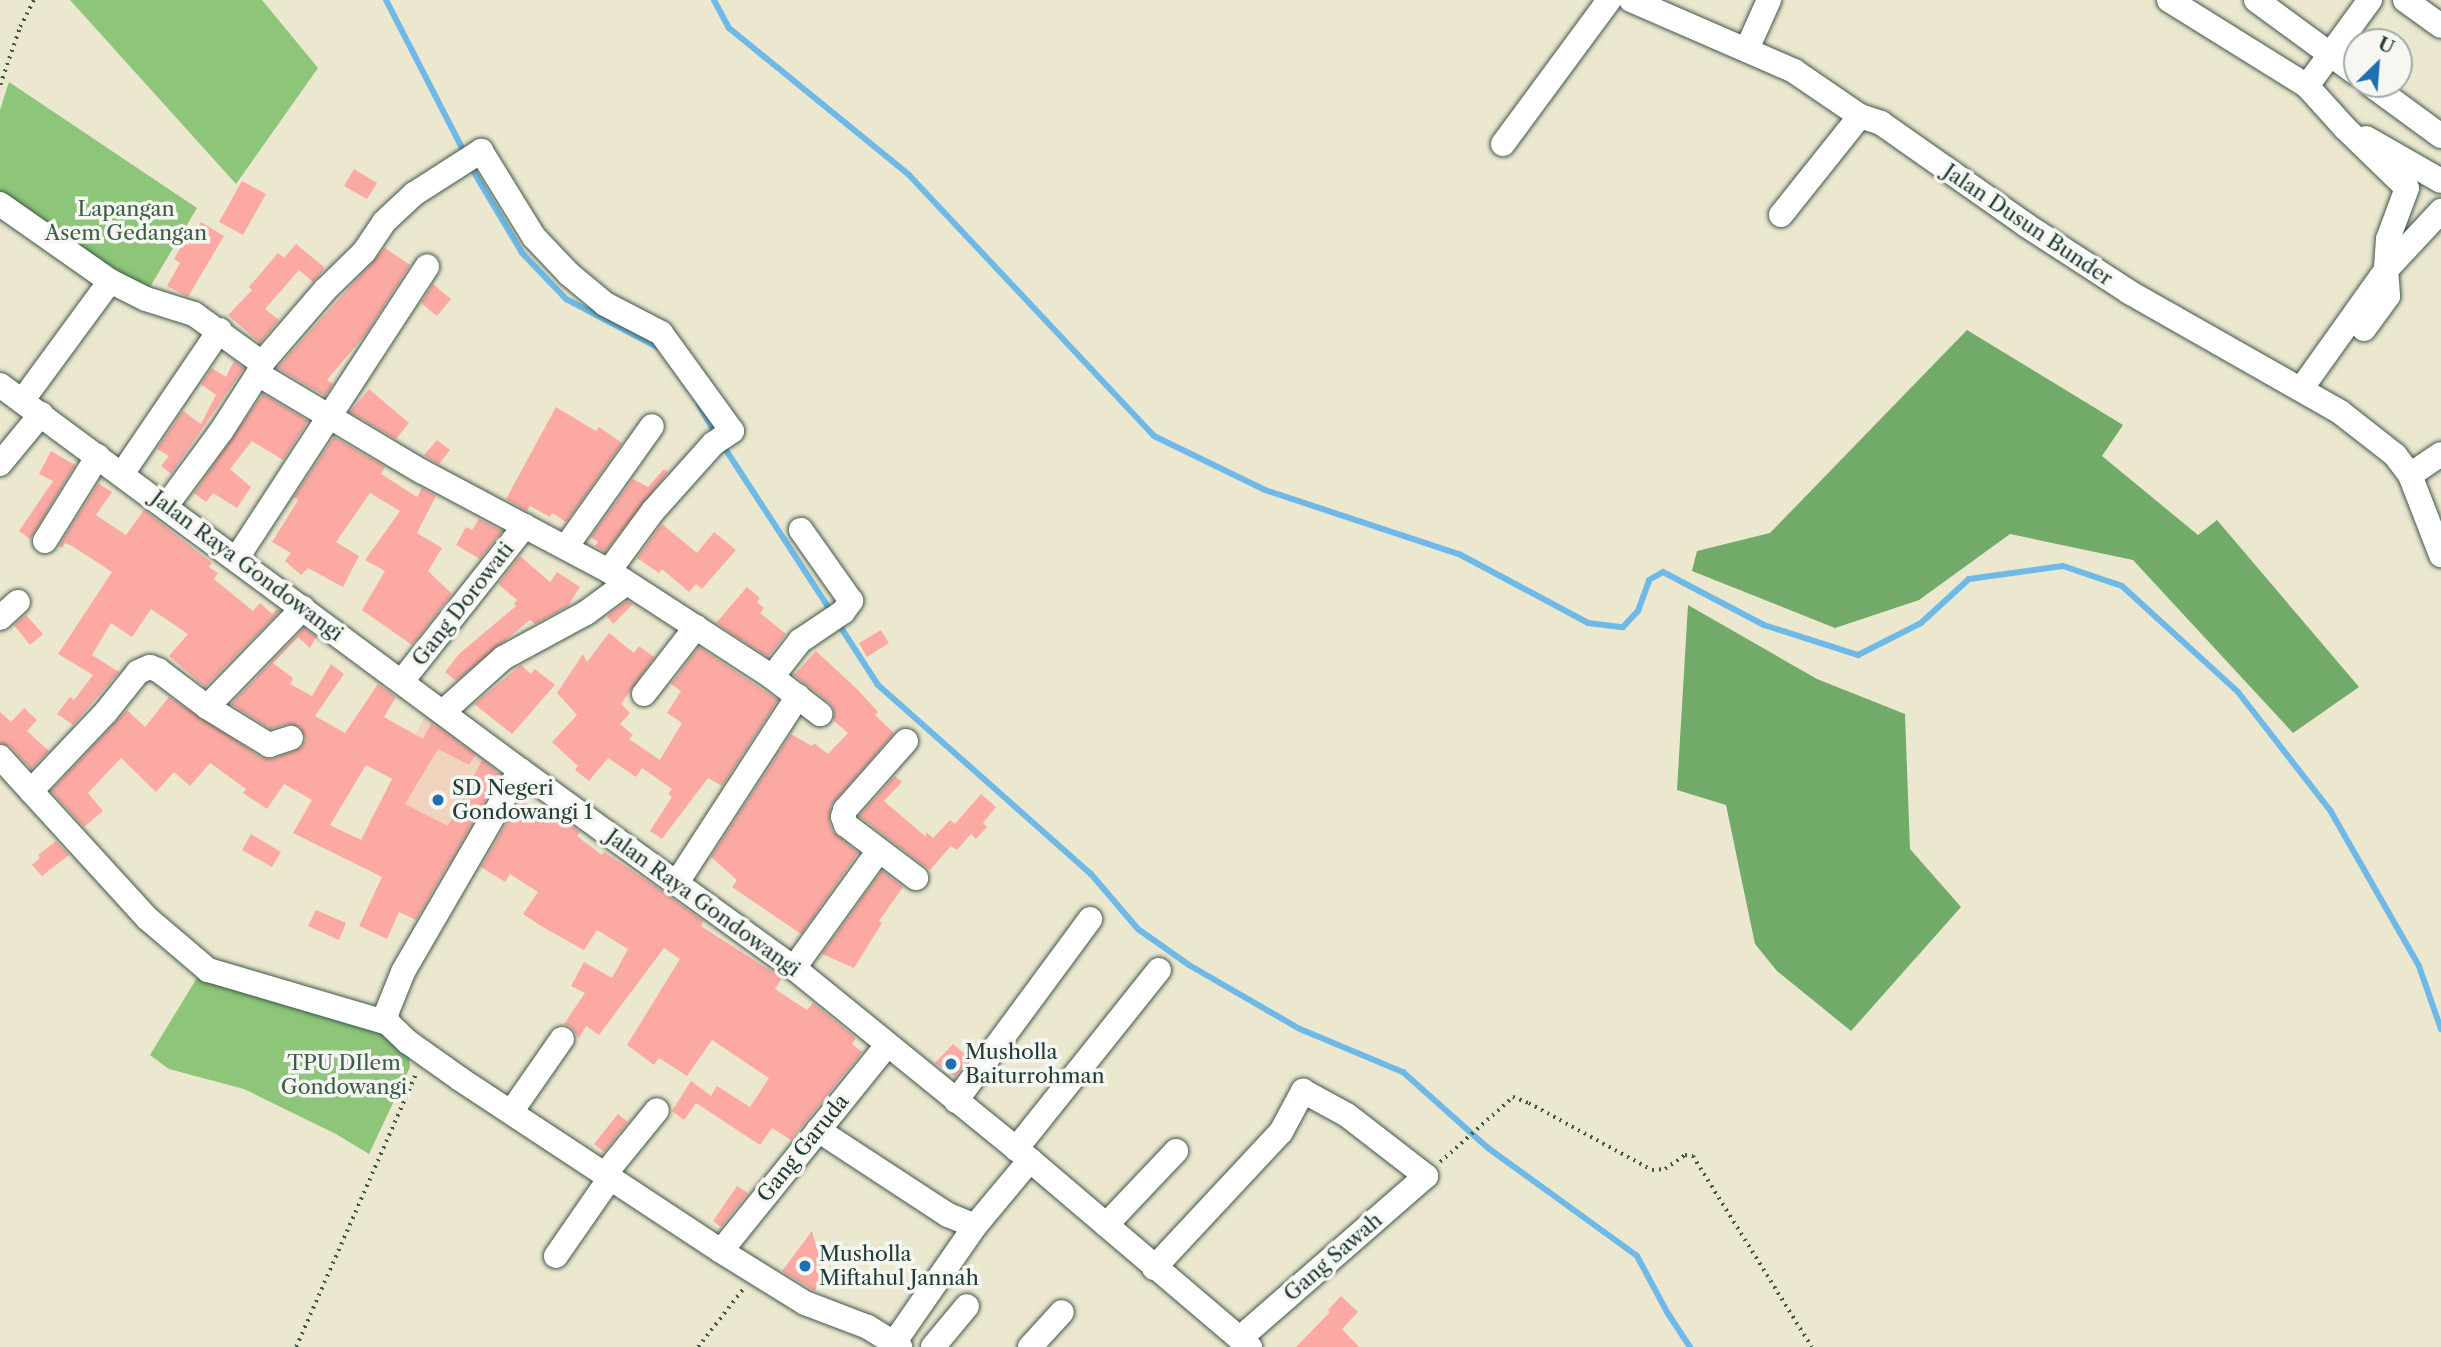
<!DOCTYPE html>
<html>
<head>
<meta charset="utf-8">
<style>
  body { margin:0 }
  #map { position:relative; width:2441px; height:1347px; overflow:hidden; background:#ece8cf; font-family:"Libre Caslon Text",serif }
  div>[style] { position:absolute }
  [style*='--x'] { left:calc(var(--x)*1px); top:calc(var(--y)*1px); width:calc(var(--w)*1px); rotate:calc(var(--a)*1deg) }
  .built>* { inset:0; background:#f2d4be }
  .green>* { inset:0; background:#8dc579 }
  .forest>* { inset:0; background:#72aa69 }
  .stream>* { height:6px; margin:-3px; padding:0 3px; transform-origin:3px; border-radius:3px; background:#6eb9e7 }
  .building>* { inset:0; background:#fda9a3 }
  .path>* { height:3.5px; margin-top:-1.75px; transform-origin:0; background:repeating-linear-gradient(90deg,#3e574b 0 2px,transparent 0 7px) }
  .roads { filter:drop-shadow(0 0 2px #3e574b) drop-shadow(0 0 2px #3e574b) }
  .minor>* { height:24px; margin:-12px; padding:0 12px; transform-origin:12px; border-radius:12px; background:#fff }
  .dots>* { width:19px; height:19px; translate:-50% -50%; box-sizing:border-box; border:4px solid #f6f6f2; border-radius:50% }
  span { translate:-50% -50%; white-space:nowrap; text-align:center; line-height:1.15; -webkit-text-stroke:7px #f6f6f2; paint-order:stroke }
  .park-label { font-size:21px; color:#3a5f45 }
  .street-label { font-size:21px; color:#1f3d34 }
  .poi-label { font-size:21px; color:#1f3d34 }
  .left { translate:0 -50%; text-align:left }
  .north { position:absolute; left:2343px; top:28px; width:70px; height:70px; box-sizing:border-box; background:#f6f6f2; border:2px solid #a0aca6; border-radius:50%; rotate:25deg; font-size:19px; font-weight:700; line-height:28px; text-align:center; color:#1f3d34 }
  .north::after { content:''; display:block; margin:auto; width:24px; height:32px; background:#1f6fb2; clip-path:polygon(50% 0,100% 100%,50% 72%,0 100%) }
</style>
</head>
<body>
<div id="map">
  <div class="built">
    <i style="clip-path:polygon(426px 715px,507px 777px,458px 870px,369px 823px)"></i>
  </div>
  <div class="green">
    <i style="clip-path:polygon(70px 0,262px 0,318px 68px,236px 184px)"></i>
    <i style="clip-path:polygon(9px 82px,197px 208px,150px 287px,123px 281px,0 194px,0 110px)"></i>
    <i style="clip-path:polygon(200px 973px,393px 1031px,409px 1052px,410px 1067px,369px 1154px,336px 1134px,244px 1089px,169px 1069px,150px 1055px)"></i>
  </div>
  <div class="forest">
    <i style="clip-path:polygon(1967px 330px,2123px 425px,2102px 456px,2198px 535px,2217px 520px,2359px 687px,2293px 733px,2133px 560px,2010px 534px,1919px 600px,1835px 628px,1692px 571px,1697px 551px,1770px 533px)"></i>
    <i style="clip-path:polygon(1688px 605px,1817px 679px,1905px 714px,1910px 849px,1961px 907px,1851px 1031px,1777px 971px,1755px 944px,1726px 805px,1677px 790px)"></i>
  </div>
  <div class="stream">
    <i style="--x:386;--y:0;--w:173;--a:62.8"></i>
    <i style="--x:714;--y:0;--w:32;--a:62"></i>
    <i style="--x:729;--y:28;--w:232;--a:39.2"></i>
    <i style="--x:909;--y:175;--w:358;--a:46.8"></i>
    <i style="--x:1154;--y:436;--w:123;--a:25.9"></i>
    <i style="--x:1265;--y:490;--w:204;--a:18.3"></i>
    <i style="--x:1459;--y:554;--w:146;--a:28.1"></i>
    <i style="--x:1588;--y:623;--w:35;--a:7"></i>
    <i style="--x:1623;--y:627;--w:22;--a:-47"></i>
    <i style="--x:1638;--y:611;--w:33;--a:-70"></i>
    <i style="--x:1649;--y:580;--w:16;--a:-30"></i>
    <i style="--x:1663;--y:572;--w:114;--a:27.7"></i>
    <i style="--x:1764;--y:625;--w:99;--a:17.7"></i>
    <i style="--x:1858;--y:655;--w:71;--a:-26.9"></i>
    <i style="--x:1921;--y:623;--w:65;--a:-42.5"></i>
    <i style="--x:1969;--y:579;--w:95;--a:-7.9"></i>
    <i style="--x:2063;--y:566;--w:62;--a:18.7"></i>
    <i style="--x:2122;--y:586;--w:157;--a:42.4"></i>
    <i style="--x:2238;--y:692;--w:150;--a:52.1"></i>
    <i style="--x:2330;--y:810;--w:180;--a:60.3"></i>
    <i style="--x:2419;--y:966;--w:67;--a:70.8"></i>
    <i style="--x:469;--y:164;--w:104;--a:59.2"></i>
    <i style="--x:522;--y:253;--w:64;--a:46.3"></i>
    <i style="--x:566;--y:299;--w:105;--a:27.8"></i>
    <i style="--x:699;--y:405;--w:34;--a:60"></i>
    <i style="--x:722;--y:444;--w:203;--a:56.9"></i>
    <i style="--x:838;--y:623;--w:74;--a:57.2"></i>
    <i style="--x:878;--y:685;--w:285;--a:41.6"></i>
    <i style="--x:1091;--y:874;--w:72;--a:49.5"></i>
    <i style="--x:1138;--y:929;--w:62;--a:35.2"></i>
    <i style="--x:1189;--y:965;--w:128;--a:30"></i>
    <i style="--x:1300;--y:1029;--w:112;--a:22.7"></i>
    <i style="--x:1403;--y:1072;--w:114;--a:41.8"></i>
    <i style="--x:1488;--y:1148;--w:184;--a:35.9"></i>
    <i style="--x:1637;--y:1256;--w:64;--a:61.8"></i>
    <i style="--x:1667;--y:1312;--w:42;--a:56.7"></i>
  </div>
  <div class="building">
    <i style="clip-path:polygon(354px 169px,377px 183px,367px 199px,344px 186px)"></i>
    <i style="clip-path:polygon(242px 181px,266px 194px,243px 235px,219px 222px)"></i>
    <i style="clip-path:polygon(201px 222px,224px 236px,188px 297px,167px 286px,180px 263px,174px 259px,184px 242px,188px 245px)"></i>
    <i style="clip-path:polygon(296px 244px,324px 267px,323px 271px,313px 282px,299px 270px,265px 309px,279px 320px,260px 343px,228px 315px,252px 290px,249px 287px,278px 253px,284px 258px)"></i>
    <i style="clip-path:polygon(385px 248px,410px 265px,365px 335px,327px 380px,333px 384px,325px 396px,277px 368px)"></i>
    <i style="clip-path:polygon(433px 284px,451px 299px,437px 316px,421px 303px)"></i>
    <i style="clip-path:polygon(234px 361px,244px 368px,171px 474px,161px 466px,169px 456px,157px 449px,183px 411px,201px 424px,216px 395px,201px 384px,212px 368px,226px 377px)"></i>
    <i style="clip-path:polygon(369px 389px,409px 423px,396px 439px,350px 412px)"></i>
    <i style="clip-path:polygon(263px 394px,308px 421px,283px 460px,252px 441px,230px 469px,251px 487px,237px 508px,213px 493px,206px 502px,194px 493px)"></i>
    <i style="clip-path:polygon(556px 407px,596px 431px,599px 427px,622px 443px,566px 522px,552px 513px,550px 517px,530px 506px,527px 511px,506px 499px)"></i>
    <i style="clip-path:polygon(334px 437px,385px 467px,381px 474px,417px 497px,422px 488px,436px 496px,417px 533px,442px 548px,428px 571px,452px 594px,412px 645px,362px 610px,385px 571px,365px 560px,400px 511px,370px 493px,336px 542px,359px 556px,343px 587px,308px 568px,301px 575px,285px 561px,291px 553px,272px 542px,298px 500px,294px 497px)"></i>
    <i style="clip-path:polygon(437px 440px,450px 450px,439px 464px,424px 455px)"></i>
    <i style="clip-path:polygon(51px 451px,75px 465px,30px 539px,19px 531px,53px 481px,39px 474px)"></i>
    <i style="clip-path:polygon(664px 469px,668px 472px,605px 552px,595px 546px,598px 542px,591px 537px,633px 479px,648px 487px)"></i>
    <i style="clip-path:polygon(100px 481px,99px 484px,112px 492px,96px 515px,126px 535px,144px 510px,212px 563px,209px 567px,218px 573px,214px 579px,253px 611px,260px 603px,272px 614px,277px 609px,280px 611px,205px 687px,169px 656px,188px 634px,151px 609px,132px 637px,111px 623px,92px 655px,119px 672px,73px 725px,57px 714px,70px 697px,74px 700px,93px 675px,58px 654px,112px 572px,72px 546px,65px 543px,62px 548px,59px 546px)"></i>
    <i style="clip-path:polygon(479px 519px,502px 531px,480px 559px,456px 545px,466px 527px,472px 530px)"></i>
    <i style="clip-path:polygon(662px 524px,697px 553px,714px 532px,736px 550px,702px 589px,696px 584px,689px 592px,662px 569px,659px 573px,637px 558px)"></i>
    <i style="clip-path:polygon(520px 556px,550px 582px,557px 572px,580px 587px,568px 606px,535px 624px,530px 620px,456px 681px,445px 672px,459px 654px,516px 606px,514px 604px,517px 600px,498px 584px)"></i>
    <i style="clip-path:polygon(747px 587px,760px 598px,757px 602px,764px 608px,760px 613px,786px 634px,768px 657px,716px 623px)"></i>
    <i style="clip-path:polygon(627px 601px,633px 604px,613px 624px,607px 616px)"></i>
    <i style="clip-path:polygon(26px 615px,43px 634px,30px 645px,14px 625px)"></i>
    <i style="clip-path:polygon(evenodd,304px 628px,316px 637px,310px 648px,298px 637px,273px 663px,293px 678px,290px 684px,312px 696px,331px 664px,344px 674px,315px 716px,345px 733px,378px 684px,396px 697px,384px 717px,423px 739px,431px 723px,475px 755px,469px 765px,438px 749px,405px 804px,448px 826px,482px 760px,500px 774px,416px 920px,399px 912px,387px 939px,359px 926px,382px 877px,293px 833px,312px 800px,284px 784px,267px 809px,243px 793px,246px 789px,210px 763px,190px 786px,174px 772px,156px 792px,121px 758px,88px 793px,103px 811px,84px 827px,51px 791px,127px 710px,145px 727px,169px 697px,262px 758px,274px 759px,301px 748px,306px 740px,300px 727px,287px 724px,271px 729px,231px 704px,304px 628px,366px 765px,392px 779px,361px 840px,330px 825px,366px 765px)"></i>
    <i style="clip-path:polygon(881px 630px,889px 643px,867px 657px,859px 643px)"></i>
    <i style="clip-path:polygon(609px 633px,634px 653px,639px 646px,654px 657px,621px 704px,630px 713px,620px 724px,633px 735px,629px 739px,660px 760px,682px 723px,667px 713px,681px 691px,671px 684px,699px 647px,778px 700px,722px 786px,708px 778px,662px 839px,650px 831px,672px 797px,668px 794px,672px 789px,642px 768px,636px 777px,608px 758px,589px 781px,575px 770px,578px 766px,552px 742px,577px 715px,557px 693px,583px 654px,587px 662px)"></i>
    <i style="clip-path:polygon(816px 651px,858px 690px,878px 712px,875px 715px,894px 733px,831px 805px,829px 821px,832px 831px,858px 853px,801px 934px,732px 887px,737px 880px,711px 857px,791px 734px,812px 746px,814px 743px,828px 754px,848px 733px,833px 720px,834px 709px,830px 703px,794px 675px)"></i>
    <i style="clip-path:polygon(521px 665px,531px 674px,535px 669px,555px 685px,512px 734px,474px 704px)"></i>
    <i style="clip-path:polygon(24px 708px,37px 720px,27px 731px,49px 751px,31px 769px,11px 747px,0 743px,0 712px,11px 722px)"></i>
    <i style="clip-path:polygon(895px 776px,902px 782px,884px 801px,926px 837px,926px 832px,933px 838px,950px 820px,955px 824px,981px 794px,996px 807px,983px 823px,987px 827px,976px 839px,971px 834px,957px 850px,951px 846px,930px 870px,859px 816px)"></i>
    <i style="clip-path:polygon(525px 792px,527px 794px,522px 801px,551px 819px,555px 814px,580px 832px,577px 836px,602px 855px,604px 852px,655px 886px,703px 921px,701px 926px,782px 978px,775px 989px,807px 1010px,813px 1003px,856px 1038px,852px 1044px,862px 1052px,791px 1140px,772px 1128px,760px 1145px,696px 1103px,684px 1120px,672px 1111px,691px 1081px,711px 1096px,717px 1086px,750px 1107px,769px 1078px,712px 1040px,687px 1076px,659px 1058px,654px 1065px,627px 1045px,680px 959px,664px 948px,599px 1035px,586px 1026px,579px 1038px,571px 1027px,564px 1024px,585px 993px,571px 986px,584px 962px,612px 978px,628px 949px,597px 930px,584px 950px,541px 926px,523px 914px,538px 892px,510px 874px,505px 882px,481px 867px)"></i>
    <i style="clip-path:polygon(251px 834px,281px 852px,272px 867px,242px 850px)"></i>
    <i style="clip-path:polygon(56px 841px,69px 855px,42px 876px,32px 865px,40px 858px,38px 855px)"></i>
    <i style="clip-path:polygon(882px 871px,903px 887px,879px 921px,882px 923px,854px 968px,822px 954px)"></i>
    <i style="clip-path:polygon(316px 910px,346px 923px,339px 940px,308px 926px)"></i>
    <i style="clip-path:polygon(953px 1044px,969px 1058px,955px 1077px,935px 1063px)"></i>
    <i style="clip-path:polygon(618px 1114px,628px 1122px,604px 1152px,594px 1144px)"></i>
    <i style="clip-path:polygon(737px 1186px,748px 1193px,721px 1227px,713px 1221px)"></i>
    <i style="clip-path:polygon(812px 1231px,824px 1275px,815px 1291px,782px 1271px)"></i>
    <i style="clip-path:polygon(1341px 1296px,1358px 1312px,1342px 1329px,1359px 1347px,1296px 1347px,1330px 1312px,1328px 1310px)"></i>
  </div>
  <div class="path">
    <i style="--x:0;--y:85;--w:61;--a:-71"></i>
    <i style="--x:20;--y:27;--w:30;--a:-63"></i>
    <i style="--x:1440;--y:1162;--w:98;--a:-41.7"></i>
    <i style="--x:1513;--y:1097;--w:17;--a:21"></i>
    <i style="--x:1529;--y:1103;--w:140;--a:28.6"></i>
    <i style="--x:1652;--y:1170;--w:13;--a:-4"></i>
    <i style="--x:1665;--y:1169;--w:24;--a:-35"></i>
    <i style="--x:1685;--y:1155;--w:8;--a:7"></i>
    <i style="--x:1693;--y:1156;--w:225;--a:58.1"></i>
    <i style="--x:296;--y:1347;--w:300;--a:-66.3"></i>
    <i style="--x:698;--y:1347;--w:75;--a:-52.1"></i>
  </div>
  <div class="roads">
    <div class="minor">
      <i style="--x:1631;--y:0;--w:178;--a:23.5"></i>
      <i style="--x:1794;--y:71;--w:80;--a:34.3"></i>
      <i style="--x:1860;--y:116;--w:22;--a:18"></i>
      <i style="--x:1881;--y:123;--w:177;--a:35.1"></i>
      <i style="--x:2026;--y:225;--w:123;--a:33"></i>
      <i style="--x:2129;--y:292;--w:243;--a:29.6"></i>
      <i style="--x:2340;--y:412;--w:70;--a:38"></i>
      <i style="--x:2395;--y:455;--w:25;--a:53"></i>
      <i style="--x:2410;--y:475;--w:86;--a:68.8"></i>
      <i style="--x:2169;--y:0;--w:163;--a:31.9"></i>
      <i style="--x:2307;--y:86;--w:57;--a:47.9"></i>
      <i style="--x:2345;--y:128;--w:86;--a:44.1"></i>
      <i style="--x:2407;--y:188;--w:54;--a:110.4"></i>
      <i style="--x:2388;--y:239;--w:31;--a:94"></i>
      <i style="--x:2386;--y:270;--w:146;--a:125.5"></i>
      <i style="--x:2256;--y:0;--w:125;--a:36.2"></i>
      <i style="--x:2405;--y:0;--w:44;--a:35.8"></i>
      <i style="--x:1747;--y:49;--w:54;--a:-65.8"></i>
      <i style="--x:2370;--y:84;--w:88;--a:36.2"></i>
      <i style="--x:2307;--y:86;--w:107;--a:-53.8"></i>
      <i style="--x:2366;--y:138;--w:86;--a:29.8"></i>
      <i style="--x:1503;--y:144;--w:179;--a:-53.6"></i>
      <i style="--x:0;--y:204;--w:134;--a:35"></i>
      <i style="--x:110;--y:281;--w:40;--a:26.6"></i>
      <i style="--x:146;--y:299;--w:50;--a:17.4"></i>
      <i style="--x:194;--y:314;--w:84;--a:35.8"></i>
      <i style="--x:1781;--y:215;--w:127;--a:-51.4"></i>
      <i style="--x:2364;--y:329;--w:41;--a:-54"></i>
      <i style="--x:2388;--y:296;--w:26;--a:-94"></i>
      <i style="--x:2386;--y:270;--w:81;--a:-47"></i>
      <i style="--x:258;--y:374;--w:190;--a:30.8"></i>
      <i style="--x:421;--y:471;--w:213;--a:28"></i>
      <i style="--x:609;--y:571;--w:194;--a:33"></i>
      <i style="--x:772;--y:677;--w:61;--a:37.6"></i>
      <i style="--x:0;--y:385;--w:647;--a:36.52"></i>
      <i style="--x:520;--y:770;--w:338;--a:35.9"></i>
      <i style="--x:794;--y:968;--w:304;--a:39.1"></i>
      <i style="--x:1030;--y:1160;--w:289;--a:40.4"></i>
      <i style="--x:22;--y:401;--w:149;--a:-53.7"></i>
      <i style="--x:0;--y:464;--w:65;--a:-50.6"></i>
      <i style="--x:122;--y:474;--w:174;--a:-55.8"></i>
      <i style="--x:2410;--y:475;--w:37;--a:-34"></i>
      <i style="--x:166;--y:506;--w:94;--a:-53.6"></i>
      <i style="--x:222;--y:430;--w:67;--a:-57.3"></i>
      <i style="--x:258;--y:374;--w:12;--a:-70"></i>
      <i style="--x:262;--y:363;--w:96;--a:-49.2"></i>
      <i style="--x:325;--y:290;--w:54;--a:-44.3"></i>
      <i style="--x:364;--y:252;--w:36;--a:-56"></i>
      <i style="--x:384;--y:222;--w:41;--a:-43"></i>
      <i style="--x:414;--y:194;--w:80;--a:-32.7"></i>
      <i style="--x:481;--y:151;--w:101;--a:58.4"></i>
      <i style="--x:534;--y:237;--w:51;--a:46.6"></i>
      <i style="--x:569;--y:274;--w:47;--a:39.8"></i>
      <i style="--x:605;--y:304;--w:63;--a:27.4"></i>
      <i style="--x:661;--y:333;--w:121;--a:54.1"></i>
      <i style="--x:732;--y:431;--w:23;--a:146"></i>
      <i style="--x:713;--y:444;--w:90;--a:131.8"></i>
      <i style="--x:653;--y:511;--w:74;--a:126.3"></i>
      <i style="--x:45;--y:541;--w:100;--a:-58.1"></i>
      <i style="--x:566;--y:547;--w:148;--a:-54.6"></i>
      <i style="--x:237;--y:558;--w:348;--a:-56.9"></i>
      <i style="--x:0;--y:618;--w:24;--a:-42"></i>
      <i style="--x:772;--y:677;--w:46;--a:-52.1"></i>
      <i style="--x:800;--y:641;--w:52;--a:-34"></i>
      <i style="--x:843;--y:612;--w:14;--a:-54"></i>
      <i style="--x:851;--y:601;--w:87;--a:-125.2"></i>
      <i style="--x:402;--y:681;--w:198;--a:-51.6"></i>
      <i style="--x:644;--y:694;--w:85;--a:-52.2"></i>
      <i style="--x:207;--y:707;--w:73;--a:31.5"></i>
      <i style="--x:269;--y:745;--w:23;--a:-18"></i>
      <i style="--x:443;--y:712;--w:81;--a:-42"></i>
      <i style="--x:503;--y:658;--w:94;--a:-28.5"></i>
      <i style="--x:586;--y:613;--w:49;--a:-36.6"></i>
      <i style="--x:906;--y:741;--w:92;--a:131.5"></i>
      <i style="--x:845;--y:810;--w:7;--a:106"></i>
      <i style="--x:843;--y:817;--w:9;--a:69"></i>
      <i style="--x:846;--y:825;--w:88;--a:37.1"></i>
      <i style="--x:0;--y:757;--w:219;--a:47.6"></i>
      <i style="--x:148;--y:919;--w:79;--a:40.4"></i>
      <i style="--x:208;--y:970;--w:188;--a:16.4"></i>
      <i style="--x:520;--y:770;--w:233;--a:120.1"></i>
      <i style="--x:403;--y:972;--w:45;--a:112"></i>
      <i style="--x:386;--y:1014;--w:9;--a:77"></i>
      <i style="--x:388;--y:1023;--w:28;--a:44"></i>
      <i style="--x:408;--y:1042;--w:64;--a:35.4"></i>
      <i style="--x:460;--y:1079;--w:313;--a:33.4"></i>
      <i style="--x:721;--y:1251;--w:99;--a:31.8"></i>
      <i style="--x:805;--y:1303;--w:67;--a:20.9"></i>
      <i style="--x:868;--y:1327;--w:38;--a:32"></i>
      <i style="--x:31;--y:791;--w:109;--a:-46.5"></i>
      <i style="--x:106;--y:712;--w:51;--a:-51.3"></i>
      <i style="--x:138;--y:672;--w:13;--a:-23"></i>
      <i style="--x:150;--y:667;--w:9;--a:21"></i>
      <i style="--x:158;--y:670;--w:61;--a:37.1"></i>
      <i style="--x:207;--y:707;--w:138;--a:-45.9"></i>
      <i style="--x:676;--y:884;--w:224;--a:-57"></i>
      <i style="--x:794;--y:968;--w:145;--a:-54.2"></i>
      <i style="--x:956;--y:1101;--w:226;--a:-53.6"></i>
      <i style="--x:511;--y:1112;--w:89;--a:-55.1"></i>
      <i style="--x:818;--y:1130;--w:155;--a:33.2"></i>
      <i style="--x:948;--y:1215;--w:29;--a:22"></i>
      <i style="--x:975;--y:1226;--w:86;--a:-50.2"></i>
      <i style="--x:1016;--y:1149;--w:229;--a:-51.4"></i>
      <i style="--x:605;--y:1174;--w:82;--a:-50.9"></i>
      <i style="--x:1106;--y:1225;--w:102;--a:-46.6"></i>
      <i style="--x:721;--y:1251;--w:265;--a:-51.1"></i>
      <i style="--x:556;--y:1256;--w:95;--a:-55.3"></i>
      <i style="--x:1154;--y:1268;--w:186;--a:-47"></i>
      <i style="--x:1281;--y:1132;--w:47;--a:-61.8"></i>
      <i style="--x:1303;--y:1091;--w:50;--a:28.6"></i>
      <i style="--x:1347;--y:1115;--w:100;--a:37.7"></i>
      <i style="--x:1426;--y:1176;--w:247;--a:138.9"></i>
      <i style="--x:894;--y:1343;--w:142;--a:-55.3"></i>
      <i style="--x:933;--y:1347;--w:53;--a:-50.3"></i>
      <i style="--x:1030;--y:1347;--w:47;--a:-47.6"></i>
    </div>
  </div>
  <div class="dots">
    <i style="left:438px;top:800px;background:#1f6fb2"></i>
    <i style="left:951px;top:1064px;background:#1f6fb2"></i>
    <i style="left:805px;top:1266px;background:#1f6fb2"></i>
  </div>
  <div class="park-label">
    <span style="left:126px;top:221px">Lapangan<br>Asem Gedangan</span>
    <span style="left:344px;top:1075px">TPU DIlem<br>Gondowangi</span>
  </div>
  <div class="street-label">
    <span style="left:2028px;top:225px;rotate:34deg">Jalan Dusun Bunder</span>
    <span style="left:247px;top:566px;rotate:37deg">Jalan Raya Gondowangi</span>
    <span style="left:463px;top:604px;rotate:-52deg">Gang Dorowati</span>
    <span style="left:703px;top:903px;rotate:36deg">Jalan Raya Gondowangi</span>
    <span style="left:803px;top:1148px;rotate:-51deg">Gang Garuda</span>
    <span style="left:1333px;top:1257px;rotate:-41deg">Gang Sawah</span>
  </div>
  <div class="poi-label">
    <span class="left" style="left:452px;top:800px">SD Negeri<br>Gondowangi 1</span>
    <span class="left" style="left:965px;top:1064px">Musholla<br>Baiturrohman</span>
    <span class="left" style="left:819px;top:1266px">Musholla<br>Miftahul Jannah</span>
  </div>
  <div class="north">U</div>
</div>
</body>
</html>
